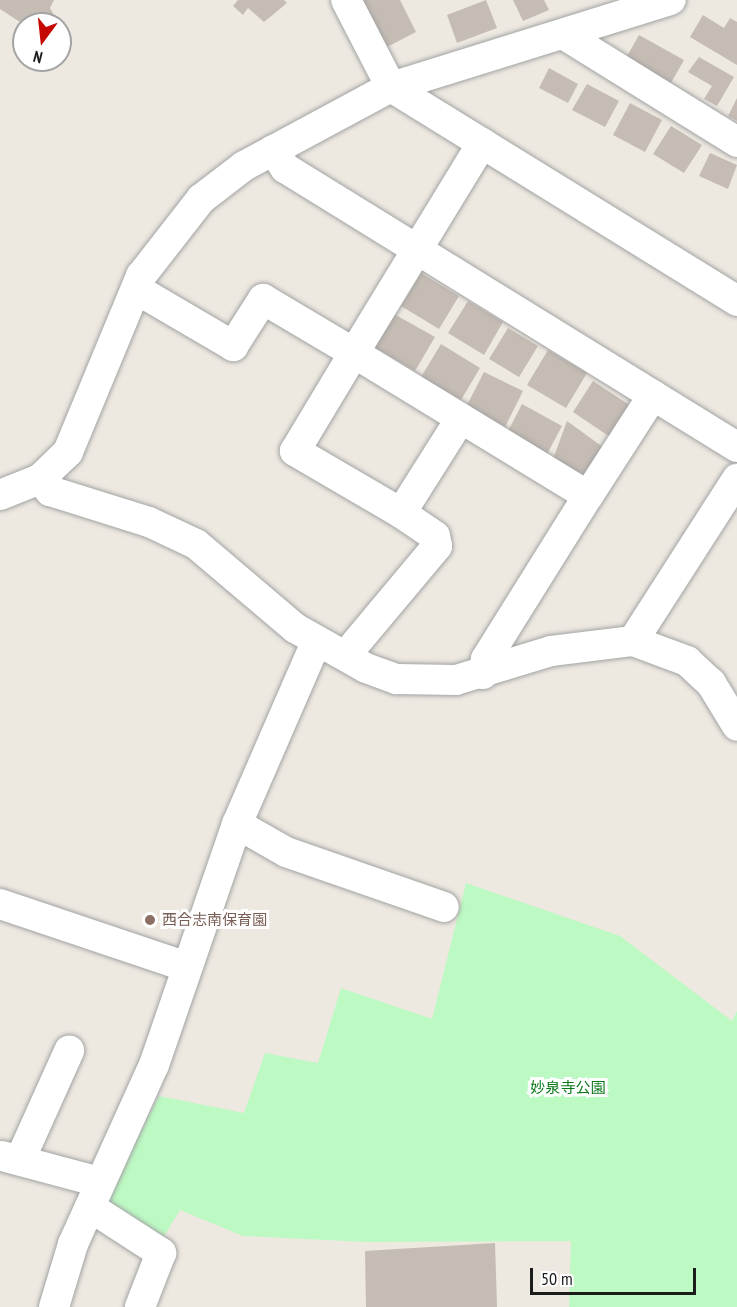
<!DOCTYPE html>
<html>
<head>
<meta charset="utf-8">
<style>
  body { margin:0 }
  #map { position:relative; width:737px; height:1307px; overflow:hidden; background:#ede9e1; font-family:"PT Sans Narrow","Noto Sans JP",sans-serif }
  div>[style] { position:absolute }
  [style*='--x'] { left:calc(var(--x)*1px); top:calc(var(--y)*1px); width:calc(var(--w)*1px); rotate:calc(var(--a)*1deg) }
  .park>* { inset:0; background:#bcf9c3 }
  .building>* { inset:0; background:#c5bcb4 }
  .roads { filter:drop-shadow(0 0 2px #a3a3a3) drop-shadow(0 0 2px #a3a3a3) }
  .minor>* { height:30px; margin:-15px; padding:0 15px; transform-origin:15px; border-radius:15px; background:#fff }
  .dots>* { width:16px; height:16px; translate:-50% -50%; box-sizing:border-box; border:3px solid #fff; border-radius:50% }
  span { translate:-50% -50%; white-space:nowrap; text-align:center; line-height:1.15; -webkit-text-stroke:6px #fff; paint-order:stroke }
  .education-label { font-size:15px; color:#785e54 }
  .left { translate:0 -50%; text-align:left }
  .park-label { font-size:15px; color:#0b7818 }
  .north { position:absolute; left:12px; top:12px; width:60px; height:60px; box-sizing:border-box; background:#fff; border:2px solid #a4a4a4; border-radius:50%; rotate:195deg; font-size:16px; font-weight:700; line-height:24px; text-align:center; color:#1c1c1c }
  .north::after { content:''; display:block; margin:auto; width:21px; height:27px; background:#c60701; clip-path:polygon(50% 0,100% 100%,50% 72%,0 100%) }
  .scale { position:absolute; left:530px; top:1268px; width:166px; height:27px; box-sizing:border-box; border:3px solid #1c1c1c; border-top:0; padding-left:8px; font-size:18px; line-height:21px; white-space:nowrap; color:#1c1c1c; -webkit-text-stroke:4px #fff; paint-order:stroke }
</style>
</head>
<body>
<div id="map">
  <div class="park">
    <i style="clip-path:polygon(466px 883px,620px 936px,732px 1021px,737px 1011px,737px 1307px,569px 1307px,571px 1241px,368px 1242px,243px 1236px,180px 1210px,161px 1241px,102px 1204px,159px 1096px,244px 1113px,265px 1053px,318px 1063px,341px 988px,432px 1019px)"></i>
  </div>
  <div class="building">
    <i style="clip-path:polygon(0 0,54px 0,50px 8px,56px 19px,53px 24px,23px 24px,0 9px)"></i>
    <i style="clip-path:polygon(238px 0,284px 0,287px 3px,264px 22px,248px 8px,243px 15px,233px 6px)"></i>
    <i style="clip-path:polygon(363px 0,400px 0,416px 32px,387px 47px)"></i>
    <i style="clip-path:polygon(486px 0,497px 28px,457px 43px,447px 15px)"></i>
    <i style="clip-path:polygon(513px 0,544px 0,549px 10px,523px 21px)"></i>
    <i style="clip-path:polygon(703px 15px,724px 28px,730px 18px,737px 22px,737px 65px,690px 37px)"></i>
    <i style="clip-path:polygon(639px 35px,684px 60px,671px 83px,626px 58px)"></i>
    <i style="clip-path:polygon(699px 57px,734px 77px,717px 106px,704px 99px,712px 86px,688px 72px)"></i>
    <i style="clip-path:polygon(549px 68px,578px 84px,568px 103px,539px 88px)"></i>
    <i style="clip-path:polygon(587px 84px,619px 101px,605px 127px,572px 110px)"></i>
    <i style="clip-path:polygon(737px 98px,737px 121px,728px 116px)"></i>
    <i style="clip-path:polygon(630px 103px,662px 120px,645px 152px,613px 135px)"></i>
    <i style="clip-path:polygon(671px 126px,702px 145px,684px 173px,653px 154px)"></i>
    <i style="clip-path:polygon(710px 153px,737px 165px,728px 189px,699px 176px)"></i>
    <i style="clip-path:polygon(421px 273px,459px 296px,439px 329px,401px 306px)"></i>
    <i style="clip-path:polygon(468px 301px,503px 322px,484px 355px,448px 333px)"></i>
    <i style="clip-path:polygon(394px 314px,435px 337px,415px 371px,374px 347px)"></i>
    <i style="clip-path:polygon(508px 328px,538px 346px,519px 377px,489px 359px)"></i>
    <i style="clip-path:polygon(441px 344px,480px 368px,461px 400px,421px 377px)"></i>
    <i style="clip-path:polygon(548px 350px,587px 373px,566px 408px,527px 385px)"></i>
    <i style="clip-path:polygon(484px 372px,523px 391px,505px 427px,466px 407px)"></i>
    <i style="clip-path:polygon(593px 381px,631px 406px,610px 437px,573px 412px)"></i>
    <i style="clip-path:polygon(522px 404px,562px 426px,546px 456px,506px 435px)"></i>
    <i style="clip-path:polygon(567px 421px,607px 450px,584px 481px,553px 459px)"></i>
    <i style="clip-path:polygon(495px 1243px,497px 1307px,366px 1307px,365px 1251px)"></i>
  </div>
  <div class="roads">
    <div class="minor">
      <i style="--x:346;--y:0;--w:98;--a:62.7"></i>
      <i style="--x:391;--y:87;--w:407;--a:31.7"></i>
      <i style="--x:563;--y:34;--w:205;--a:31.8"></i>
      <i style="--x:273;--y:150;--w:22;--a:56"></i>
      <i style="--x:285;--y:168;--w:531;--a:31.69"></i>
      <i style="--x:136;--y:289;--w:113;--a:30.4"></i>
      <i style="--x:233;--y:346;--w:56;--a:-57.4"></i>
      <i style="--x:263;--y:299;--w:106;--a:30.7"></i>
      <i style="--x:354;--y:353;--w:246;--a:-58.6"></i>
      <i style="--x:40;--y:479;--w:16;--a:50"></i>
      <i style="--x:50;--y:491;--w:104;--a:17.4"></i>
      <i style="--x:149;--y:522;--w:52;--a:25.1"></i>
      <i style="--x:196;--y:544;--w:130;--a:40.3"></i>
      <i style="--x:295;--y:628;--w:81;--a:29.4"></i>
      <i style="--x:366;--y:668;--w:33;--a:20"></i>
      <i style="--x:397;--y:679;--w:59;--a:1"></i>
      <i style="--x:456;--y:680;--w:99;--a:-17"></i>
      <i style="--x:551;--y:651;--w:83;--a:-7"></i>
      <i style="--x:633;--y:641;--w:58;--a:20.3"></i>
      <i style="--x:687;--y:661;--w:33;--a:43"></i>
      <i style="--x:711;--y:683;--w:50;--a:58.8"></i>
      <i style="--x:0;--y:495;--w:43;--a:-21.8"></i>
      <i style="--x:40;--y:479;--w:39;--a:-44"></i>
      <i style="--x:68;--y:452;--w:191;--a:-67.5"></i>
      <i style="--x:141;--y:276;--w:98;--a:-52.1"></i>
      <i style="--x:201;--y:199;--w:54;--a:-37.5"></i>
      <i style="--x:244;--y:166;--w:167;--a:-28.3"></i>
      <i style="--x:391;--y:87;--w:293;--a:-17.3"></i>
      <i style="--x:401;--y:513;--w:123;--a:-149.7"></i>
      <i style="--x:295;--y:451;--w:114;--a:-59"></i>
      <i style="--x:354;--y:353;--w:274;--a:31.4"></i>
      <i style="--x:588;--y:496;--w:120;--a:-57.2"></i>
      <i style="--x:633;--y:641;--w:193;--a:-57.3"></i>
      <i style="--x:346;--y:655;--w:142;--a:-50.1"></i>
      <i style="--x:437;--y:546;--w:10;--a:-101"></i>
      <i style="--x:435;--y:536;--w:41;--a:-145.9"></i>
      <i style="--x:401;--y:513;--w:112;--a:-57.7"></i>
      <i style="--x:483;--y:674;--w:15;--a:-79"></i>
      <i style="--x:486;--y:659;--w:192;--a:-58"></i>
      <i style="--x:237;--y:824;--w:56;--a:29.7"></i>
      <i style="--x:286;--y:852;--w:167;--a:19.2"></i>
      <i style="--x:0;--y:904;--w:197;--a:18.6"></i>
      <i style="--x:2;--y:1156;--w:101;--a:14.9"></i>
      <i style="--x:20;--y:1160;--w:120;--a:-65.8"></i>
      <i style="--x:90;--y:1207;--w:85;--a:32.9"></i>
      <i style="--x:161;--y:1253;--w:58;--a:111.3"></i>
      <i style="--x:54;--y:1307;--w:66;--a:-73.2"></i>
      <i style="--x:73;--y:1244;--w:196;--a:-65.7"></i>
      <i style="--x:154;--y:1065;--w:255;--a:-71"></i>
      <i style="--x:237;--y:824;--w:198;--a:-66.5"></i>
    </div>
  </div>
  <div class="dots">
    <i style="left:150px;top:920px;background:#8d6e63"></i>
  </div>
  <div class="education-label">
    <span class="left" style="left:162px;top:920px">西合志南保育園</span>
  </div>
  <div class="park-label">
    <span style="left:568px;top:1088px">妙泉寺公園</span>
  </div>
  <div class="north">N</div>
  <div class="scale">50 m</div>
</div>
</body>
</html>
